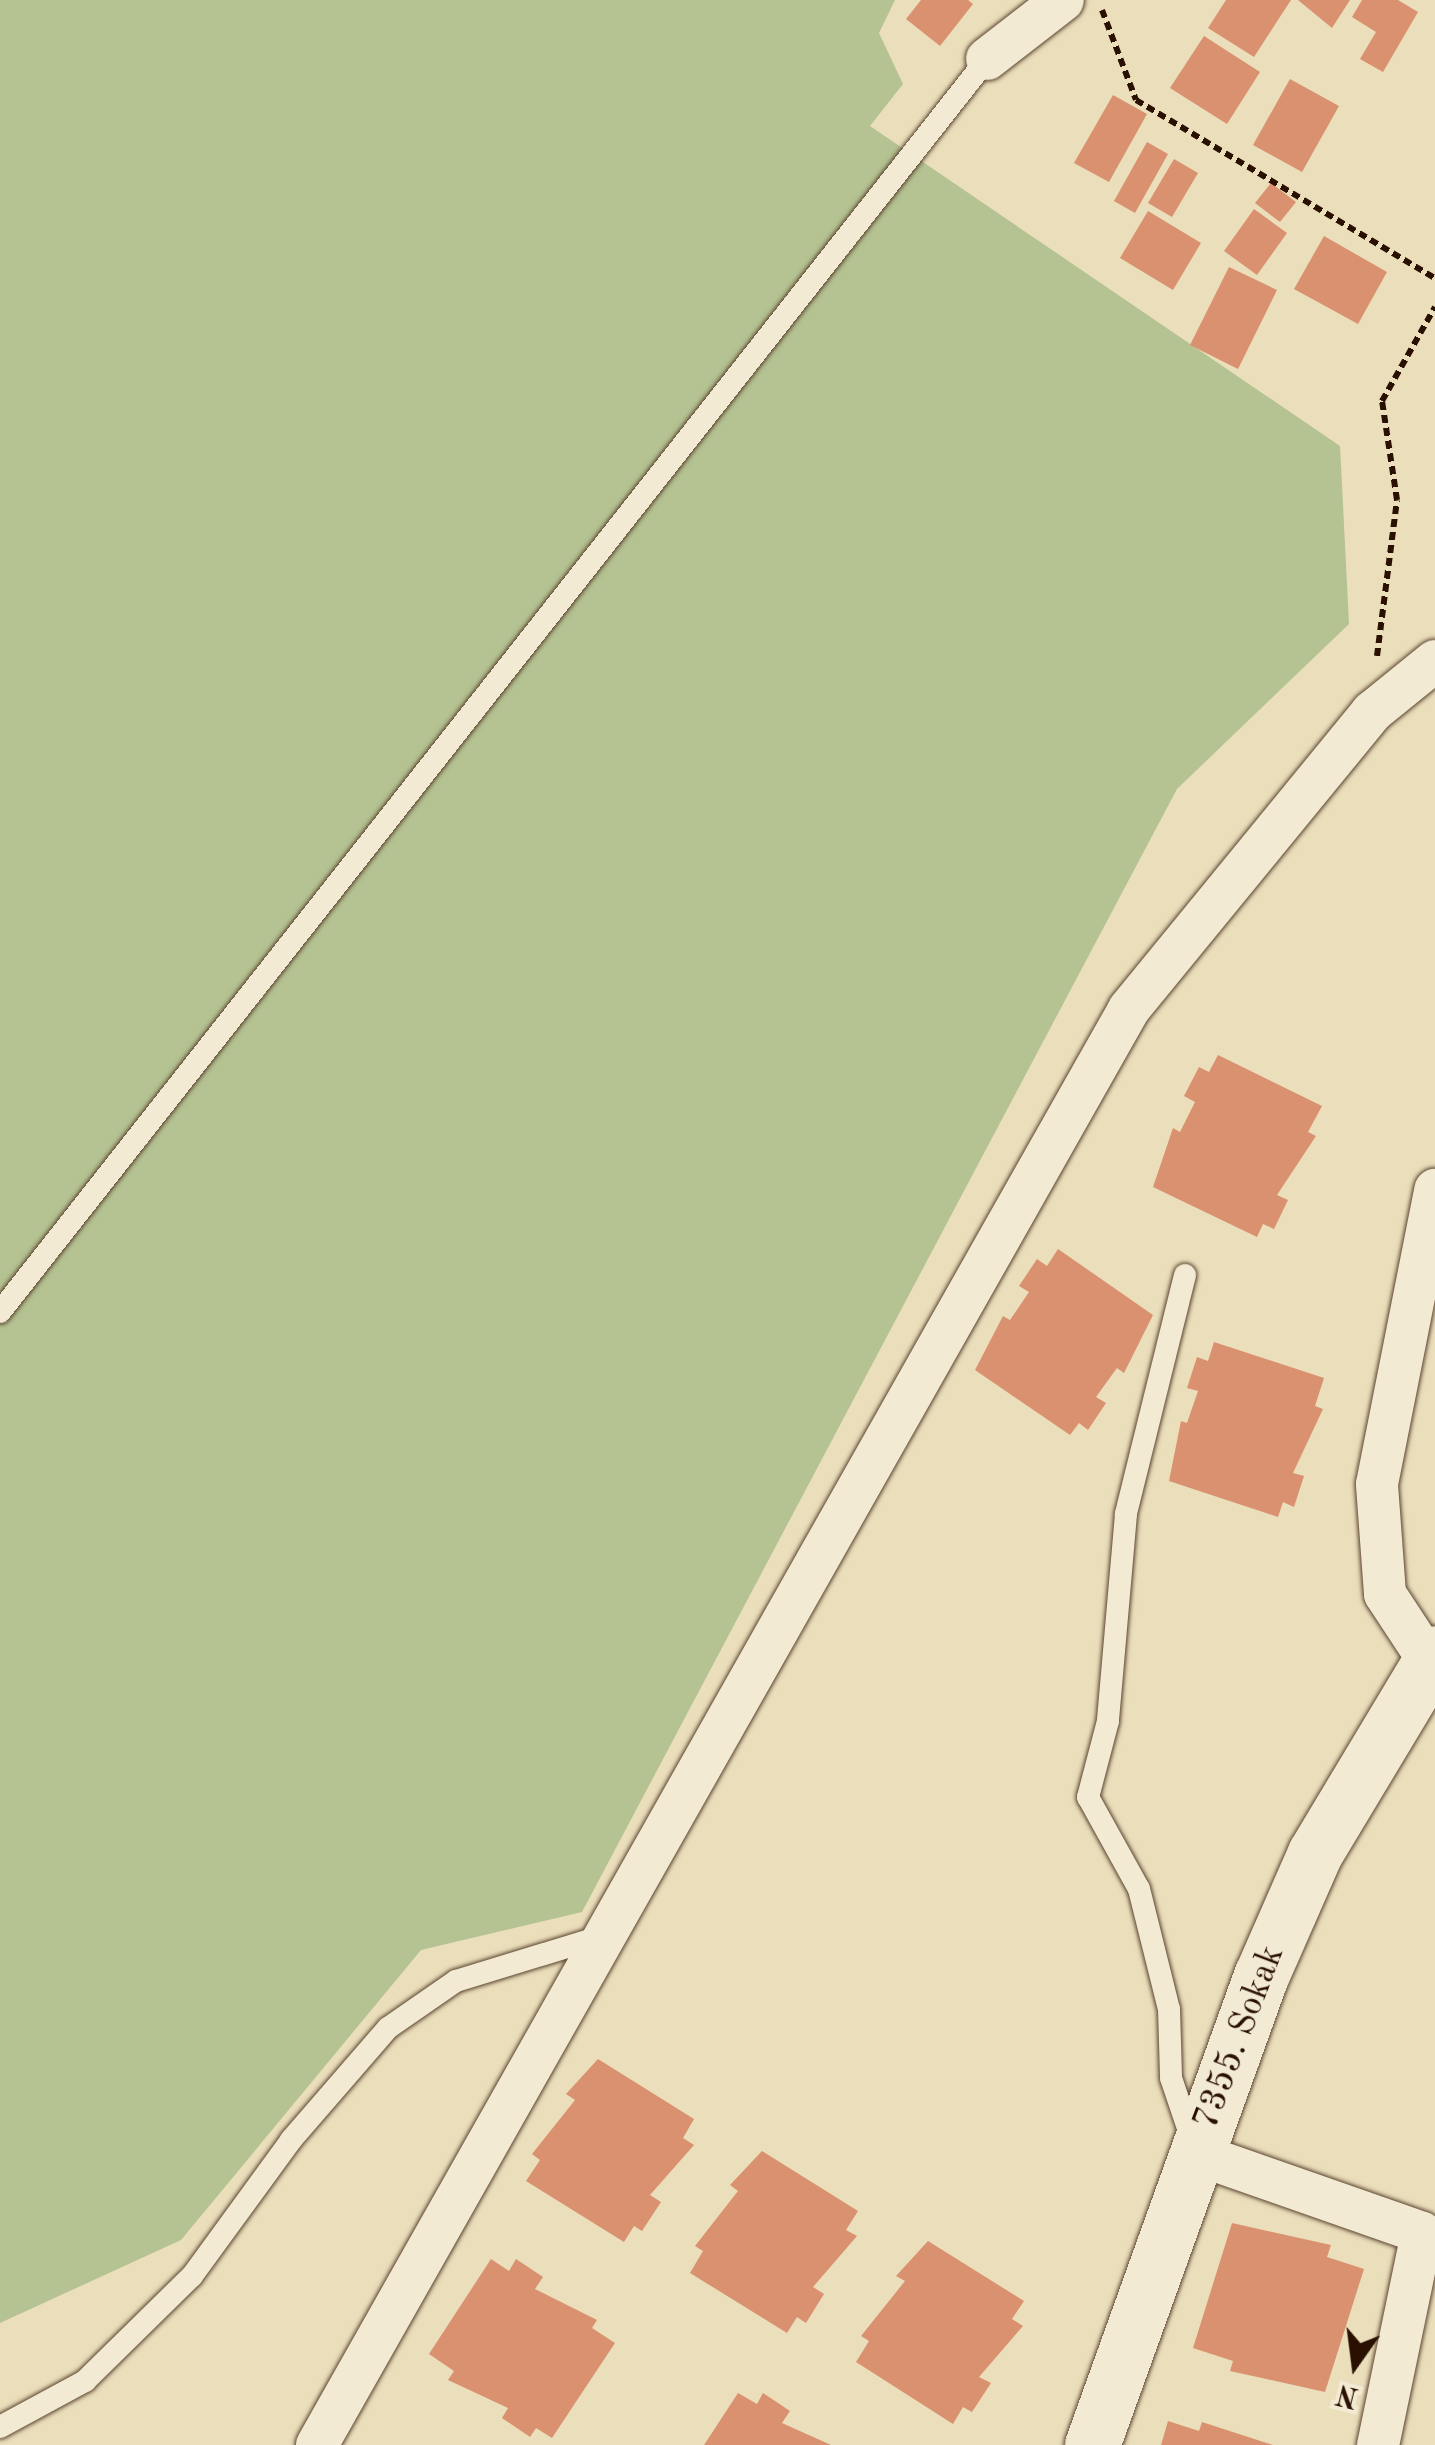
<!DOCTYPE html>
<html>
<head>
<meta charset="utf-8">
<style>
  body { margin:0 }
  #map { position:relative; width:1435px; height:2445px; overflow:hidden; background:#ebdebb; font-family:"Old Standard TT",serif }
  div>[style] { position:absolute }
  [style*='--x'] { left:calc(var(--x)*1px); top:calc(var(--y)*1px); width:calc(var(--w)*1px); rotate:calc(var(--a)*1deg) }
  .green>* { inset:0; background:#b5c292 }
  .building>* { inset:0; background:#d99170 }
  .path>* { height:6px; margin-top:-3px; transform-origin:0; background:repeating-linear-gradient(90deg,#2a1000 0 8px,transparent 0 13px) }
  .roads { filter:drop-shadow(0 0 2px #5a442f) drop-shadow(0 0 2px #5a442f) }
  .service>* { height:22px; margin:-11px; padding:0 11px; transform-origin:11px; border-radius:11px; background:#f2ead3 }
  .minor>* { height:42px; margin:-21px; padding:0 21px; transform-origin:21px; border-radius:21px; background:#f2ead3 }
  .tertiary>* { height:55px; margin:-27.5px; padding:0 27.5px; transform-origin:27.5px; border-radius:27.5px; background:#f2ead3 }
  span { translate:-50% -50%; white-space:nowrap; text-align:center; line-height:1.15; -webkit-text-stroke:9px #f2ead3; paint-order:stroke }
  .street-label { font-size:35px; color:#2a1000 }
  .north { position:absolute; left:1305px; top:2315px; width:100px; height:100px; -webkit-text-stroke:8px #f2ead3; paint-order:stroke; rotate:194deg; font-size:28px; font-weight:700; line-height:40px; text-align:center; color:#2a1000 }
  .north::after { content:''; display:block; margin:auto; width:35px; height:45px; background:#2a1000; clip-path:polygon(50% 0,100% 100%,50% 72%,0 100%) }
</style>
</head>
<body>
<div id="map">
  <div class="green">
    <i style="clip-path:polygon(0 0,895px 0,879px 33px,903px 84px,870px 126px,1340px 446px,1349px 624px,1177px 789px,582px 1912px,421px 1950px,181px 2240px,0 2323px)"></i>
  </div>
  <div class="building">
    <i style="clip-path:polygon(921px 0,968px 0,973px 4px,940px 46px,906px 19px)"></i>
    <i style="clip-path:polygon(1226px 0,1291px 0,1254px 57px,1208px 28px)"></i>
    <i style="clip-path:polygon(1298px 0,1350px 0,1332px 28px)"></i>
    <i style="clip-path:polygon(1362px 0,1398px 0,1418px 12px,1383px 72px,1360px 59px,1376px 32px,1352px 17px)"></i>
    <i style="clip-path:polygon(1204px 36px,1260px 72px,1227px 124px,1170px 88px)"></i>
    <i style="clip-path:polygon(1290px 79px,1339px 106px,1302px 172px,1253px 145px)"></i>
    <i style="clip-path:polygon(1113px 95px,1147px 114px,1109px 182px,1074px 163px)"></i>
    <i style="clip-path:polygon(1147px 142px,1168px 154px,1135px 213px,1114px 201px)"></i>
    <i style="clip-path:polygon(1174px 159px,1198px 173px,1172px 217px,1148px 203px)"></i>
    <i style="clip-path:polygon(1271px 183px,1296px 202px,1280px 222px,1255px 203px)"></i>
    <i style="clip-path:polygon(1254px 209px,1287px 233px,1257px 275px,1224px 251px)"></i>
    <i style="clip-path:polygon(1148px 211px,1201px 243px,1173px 290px,1120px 258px)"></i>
    <i style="clip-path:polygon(1324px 236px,1387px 272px,1358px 324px,1294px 289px)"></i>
    <i style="clip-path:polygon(1229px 267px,1277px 290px,1238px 369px,1190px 345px)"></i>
    <i style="clip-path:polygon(1218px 1055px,1322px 1106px,1308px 1132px,1316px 1136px,1277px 1195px,1288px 1200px,1274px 1229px,1263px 1224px,1257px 1237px,1153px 1187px,1173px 1128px,1180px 1132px,1195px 1102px,1184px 1096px,1199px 1067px,1209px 1072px)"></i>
    <i style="clip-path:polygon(1058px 1249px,1153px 1315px,1124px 1373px,1117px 1368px,1096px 1397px,1106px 1403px,1088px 1430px,1079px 1423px,1070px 1435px,975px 1370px,1003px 1316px,1010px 1320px,1029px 1292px,1019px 1286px,1037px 1259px,1047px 1266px)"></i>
    <i style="clip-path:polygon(1214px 1342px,1324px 1378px,1315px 1406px,1323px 1409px,1293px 1473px,1304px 1476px,1294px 1507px,1283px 1502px,1278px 1517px,1169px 1481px,1181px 1421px,1187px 1423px,1198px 1391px,1187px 1388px,1197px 1357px,1208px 1361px)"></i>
    <i style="clip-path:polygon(598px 2059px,694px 2119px,683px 2138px,694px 2145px,650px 2195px,661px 2202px,642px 2231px,634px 2226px,624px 2242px,526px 2181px,540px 2160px,532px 2154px,575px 2100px,566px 2094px)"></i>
    <i style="clip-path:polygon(762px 2151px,858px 2211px,846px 2230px,857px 2236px,813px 2287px,824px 2294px,806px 2323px,797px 2317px,787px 2333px,690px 2273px,703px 2251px,695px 2246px,738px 2191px,730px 2185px)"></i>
    <i style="clip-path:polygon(1232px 2223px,1331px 2245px,1327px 2257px,1364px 2269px,1325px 2392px,1230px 2371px,1233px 2361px,1193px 2348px)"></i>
    <i style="clip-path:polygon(928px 2241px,1024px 2301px,1012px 2319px,1023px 2326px,979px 2377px,991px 2383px,972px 2412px,963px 2407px,953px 2424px,856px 2362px,869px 2341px,861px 2336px,905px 2281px,896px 2276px)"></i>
    <i style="clip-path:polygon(491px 2259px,509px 2271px,516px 2259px,543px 2277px,535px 2289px,597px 2320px,592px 2328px,615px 2343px,552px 2438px,536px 2428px,530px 2437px,502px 2418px,508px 2408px,448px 2380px,454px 2371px,429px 2354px)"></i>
    <i style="clip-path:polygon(738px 2393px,757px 2404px,763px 2393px,790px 2411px,782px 2423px,831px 2445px,704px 2445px)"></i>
    <i style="clip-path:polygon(1168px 2421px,1199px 2431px,1202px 2422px,1273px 2445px,1161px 2445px)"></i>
  </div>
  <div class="path">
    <i style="--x:1102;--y:10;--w:96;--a:69.3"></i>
    <i style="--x:1136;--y:100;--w:348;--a:30.8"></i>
    <i style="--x:1377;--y:656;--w:157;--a:-82.7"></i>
    <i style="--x:1397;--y:500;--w:100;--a:-98.6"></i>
    <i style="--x:1382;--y:401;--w:108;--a:-60.6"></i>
  </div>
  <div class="roads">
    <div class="service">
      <i style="--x:1185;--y:1275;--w:246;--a:103.9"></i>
      <i style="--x:1126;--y:1514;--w:208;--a:95"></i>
      <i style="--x:1108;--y:1721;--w:79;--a:104.7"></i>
      <i style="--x:1088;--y:1797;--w:105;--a:61"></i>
      <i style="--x:1139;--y:1889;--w:124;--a:76"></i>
      <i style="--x:1169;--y:2009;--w:69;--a:88.3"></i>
      <i style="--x:1171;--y:2078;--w:65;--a:71.3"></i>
      <i style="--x:0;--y:1312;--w:1595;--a:-51.77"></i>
      <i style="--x:0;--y:2427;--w:97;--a:-28.4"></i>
      <i style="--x:85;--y:2381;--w:150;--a:-44.5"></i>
      <i style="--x:192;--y:2276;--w:168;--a:-53.9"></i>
      <i style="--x:291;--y:2140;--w:148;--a:-49.1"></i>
      <i style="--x:388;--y:2028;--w:83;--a:-34.7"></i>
      <i style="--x:456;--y:1981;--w:157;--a:-17"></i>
    </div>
    <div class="minor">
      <i style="--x:987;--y:59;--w:96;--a:-37.8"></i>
      <i style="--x:1429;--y:1661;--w:80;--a:-123.3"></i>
      <i style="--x:1385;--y:1594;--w:110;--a:-94.2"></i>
      <i style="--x:1377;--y:1484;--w:300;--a:-78.8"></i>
      <i style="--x:1197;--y:2154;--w:238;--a:19.3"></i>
      <i style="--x:1422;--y:2233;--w:217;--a:101.7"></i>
      <i style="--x:317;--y:2445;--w:1650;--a:-60.51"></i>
      <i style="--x:1129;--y:1009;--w:384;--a:-50.7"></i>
      <i style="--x:1372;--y:712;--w:81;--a:-39"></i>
    </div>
    <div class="tertiary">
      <i style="--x:1092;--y:2445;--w:499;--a:-70.2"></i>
      <i style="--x:1261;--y:1976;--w:134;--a:-66.3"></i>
      <i style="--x:1315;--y:1853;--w:233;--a:-59"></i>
    </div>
  </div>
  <div class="street-label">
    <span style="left:1240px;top:2038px;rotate:-69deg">7355. Sokak</span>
  </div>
  <div class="north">N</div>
</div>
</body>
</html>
